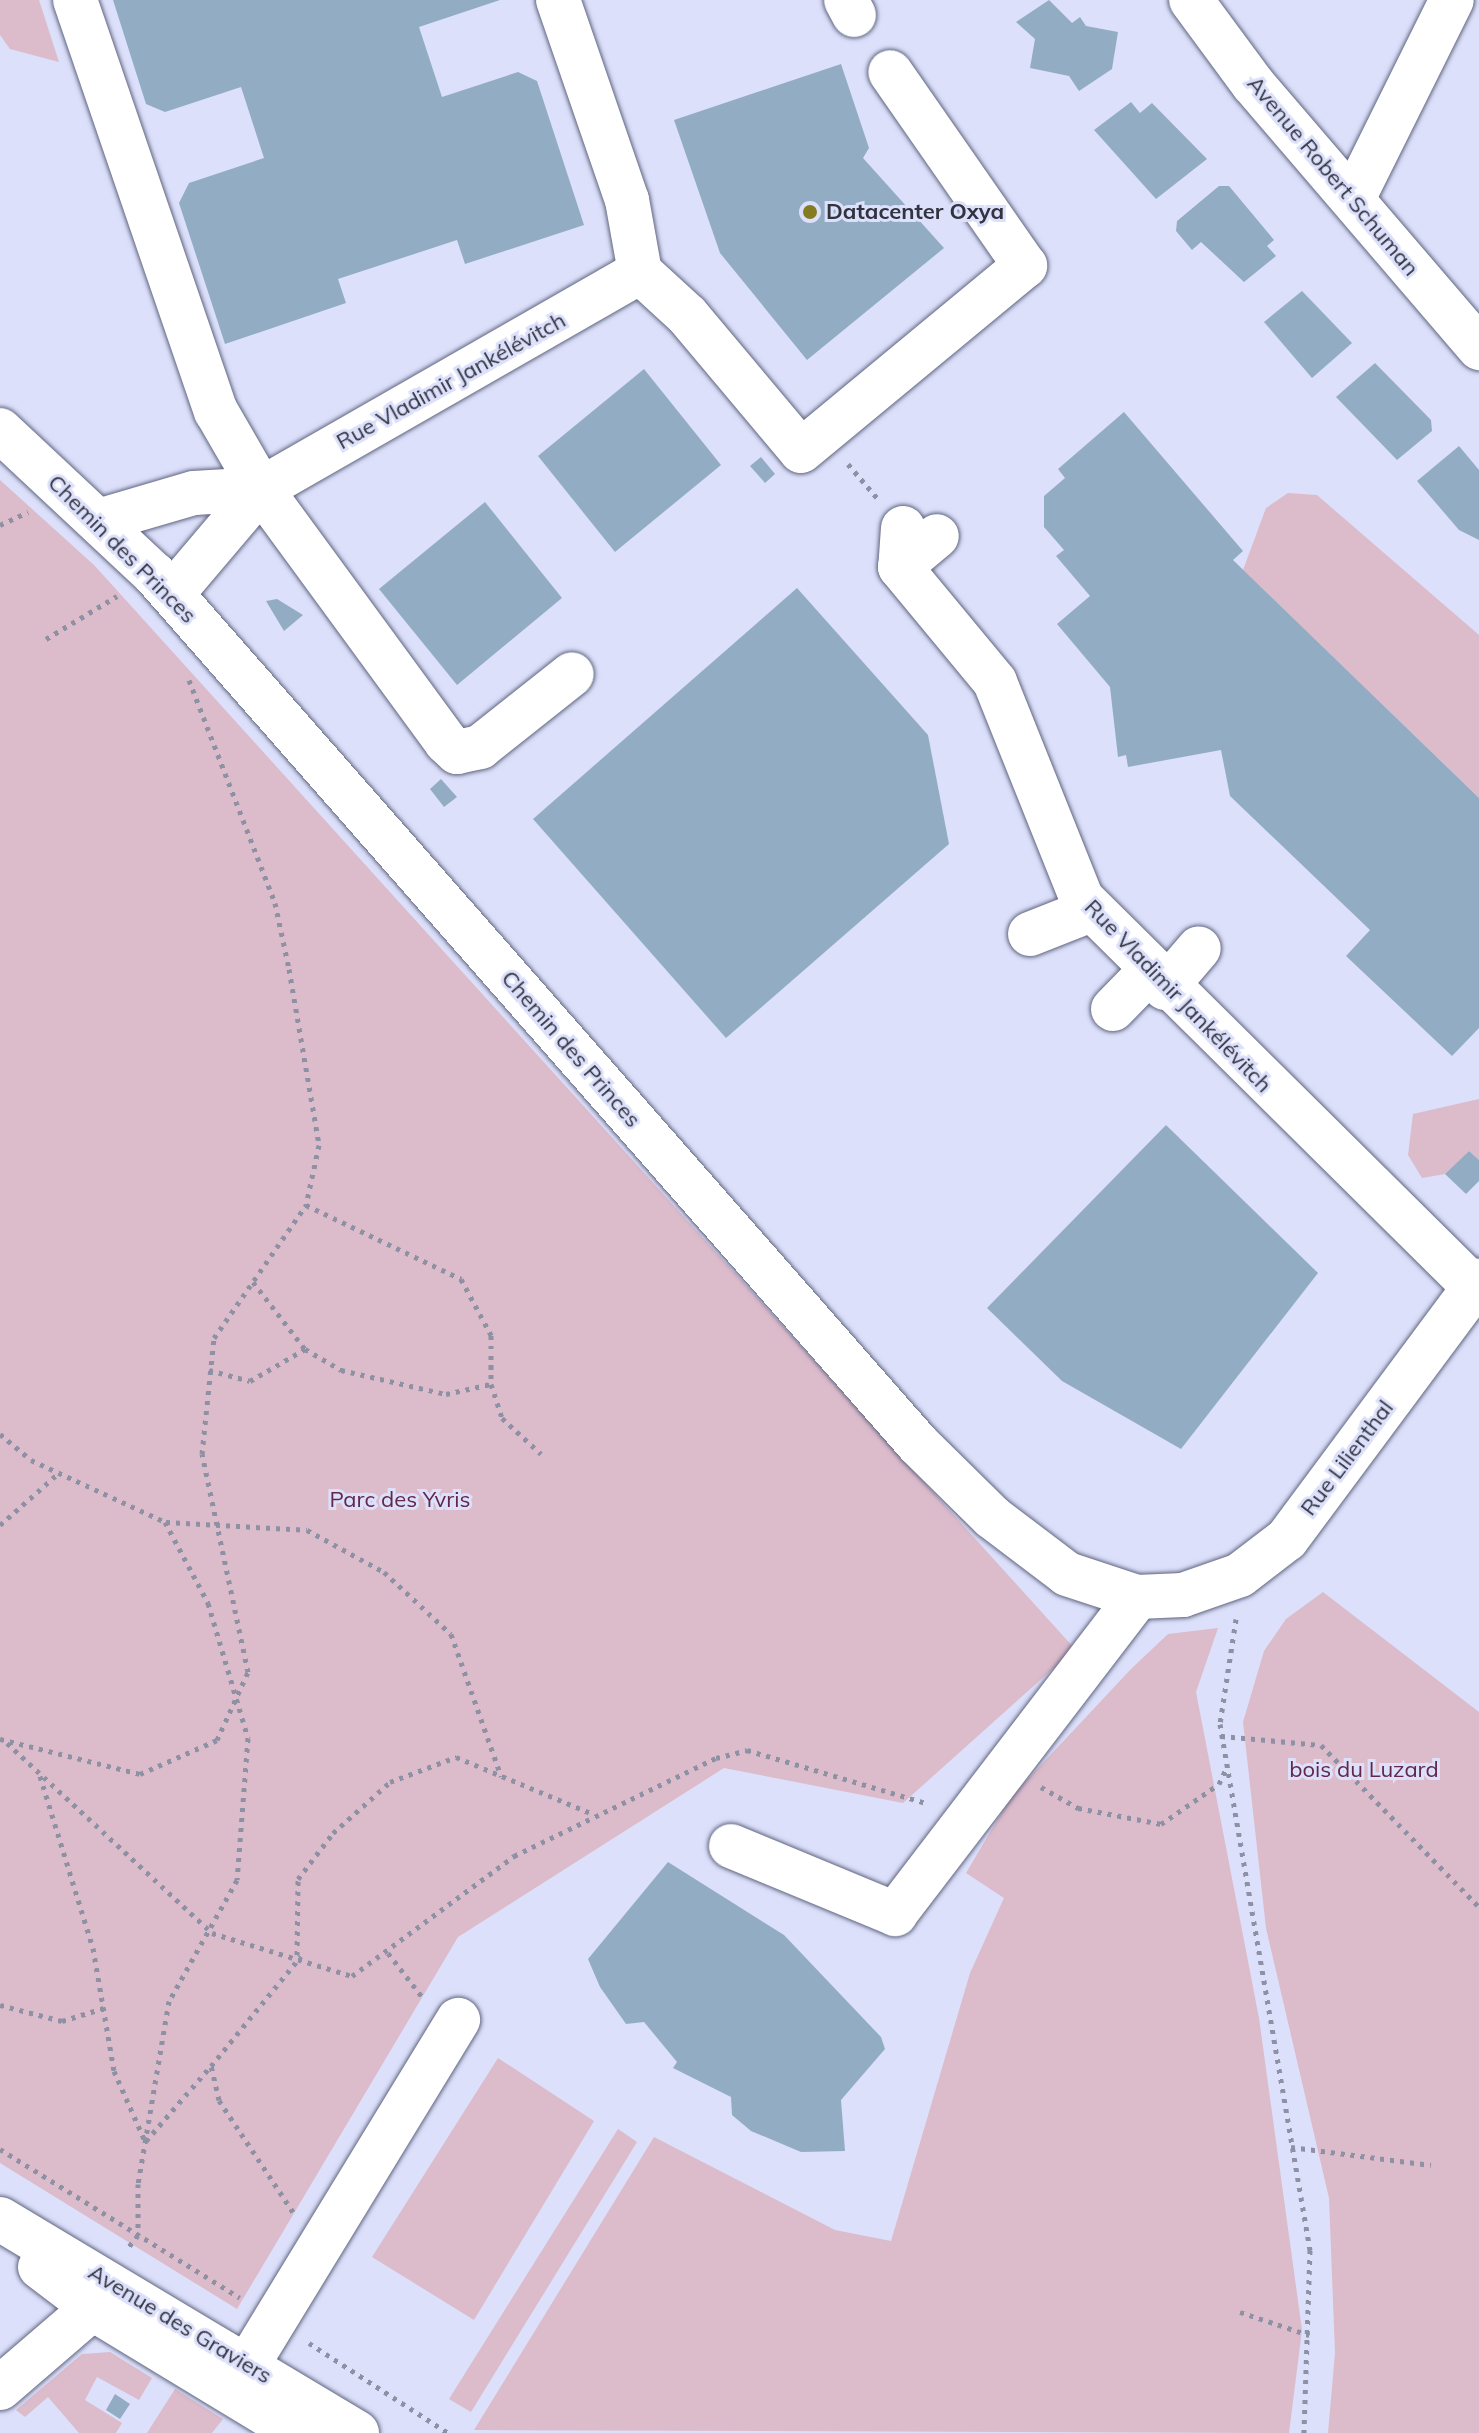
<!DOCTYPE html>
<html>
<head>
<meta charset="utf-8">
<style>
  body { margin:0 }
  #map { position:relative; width:1479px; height:2433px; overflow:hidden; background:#dce0fa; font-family:Mulish,sans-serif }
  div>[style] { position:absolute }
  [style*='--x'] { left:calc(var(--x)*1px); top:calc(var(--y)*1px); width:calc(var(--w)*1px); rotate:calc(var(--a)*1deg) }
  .green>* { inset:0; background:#dcbbcb }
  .building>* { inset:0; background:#92adc3 }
  .path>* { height:5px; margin-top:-2.5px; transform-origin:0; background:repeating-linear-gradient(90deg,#8e91a4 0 4px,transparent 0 10px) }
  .roads { filter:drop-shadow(0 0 2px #606580) drop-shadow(0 0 2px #606580) }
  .minor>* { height:44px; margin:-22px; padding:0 22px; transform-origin:22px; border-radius:22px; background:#fff }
  .dots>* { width:22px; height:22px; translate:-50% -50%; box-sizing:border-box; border:4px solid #dce0fa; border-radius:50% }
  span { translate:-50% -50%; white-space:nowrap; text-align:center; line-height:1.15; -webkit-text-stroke:6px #dce0fa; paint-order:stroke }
  .street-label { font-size:22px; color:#31333f }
  .poi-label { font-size:22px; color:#31333f; font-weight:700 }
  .left { translate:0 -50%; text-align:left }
  .park-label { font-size:22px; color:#622749 }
</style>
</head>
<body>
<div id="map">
  <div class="green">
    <i style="clip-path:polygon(0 0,39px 0,59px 62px,10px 49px,0 35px)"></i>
    <i style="clip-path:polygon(0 480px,94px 565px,1075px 1649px,903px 1803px,724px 1768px,458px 1937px,237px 2309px,0 2163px)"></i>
    <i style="clip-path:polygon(1288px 493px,1317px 495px,1479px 635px,1479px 798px,1243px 570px,1266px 508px)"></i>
    <i style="clip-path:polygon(1479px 1099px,1479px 1160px,1469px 1151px,1445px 1174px,1422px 1178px,1408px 1155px,1413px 1114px)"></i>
    <i style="clip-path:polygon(1323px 1592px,1479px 1712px,1479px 2433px,1328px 2433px,1335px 2353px,1329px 2198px,1266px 1928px,1243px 1722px,1264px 1651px,1286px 1619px)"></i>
    <i style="clip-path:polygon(1218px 1628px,1196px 1692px,1259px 2018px,1302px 2330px,1289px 2433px,474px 2430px,654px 2137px,835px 2230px,891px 2241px,970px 1973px,1004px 1898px,966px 1873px,1011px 1797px,1131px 1669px,1168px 1634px)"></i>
    <i style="clip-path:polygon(498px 2058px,594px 2121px,474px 2320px,372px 2257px)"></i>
    <i style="clip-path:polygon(618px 2129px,637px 2142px,471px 2412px,449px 2399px)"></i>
    <i style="clip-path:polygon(110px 2352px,152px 2378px,139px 2400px,97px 2377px,85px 2400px,122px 2423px,116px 2433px,79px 2433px,48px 2397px,25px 2417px,16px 2410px,82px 2354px)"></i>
    <i style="clip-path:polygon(175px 2389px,223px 2419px,212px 2433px,147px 2433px)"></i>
  </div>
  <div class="building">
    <i style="clip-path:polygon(113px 0,500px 0,419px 27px,442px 97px,518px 72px,537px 81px,584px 225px,465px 264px,457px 240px,338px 279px,346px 303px,225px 344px,179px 203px,189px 183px,264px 158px,241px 87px,165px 112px,146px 104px)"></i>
    <i style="clip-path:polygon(1049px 0,1072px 23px,1080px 17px,1086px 26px,1118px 32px,1112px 69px,1079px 91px,1069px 76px,1030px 68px,1035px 39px,1016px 22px)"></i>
    <i style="clip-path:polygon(841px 64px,869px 148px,863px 158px,944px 248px,807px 360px,720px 253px,674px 120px)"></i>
    <i style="clip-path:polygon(1131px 102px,1140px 113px,1152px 103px,1207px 159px,1156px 199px,1094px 130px)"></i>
    <i style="clip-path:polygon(1219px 186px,1229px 186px,1274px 240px,1267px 246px,1276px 256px,1244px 282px,1201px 242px,1192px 250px,1176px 231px,1177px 221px)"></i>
    <i style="clip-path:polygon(1302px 291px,1352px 343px,1312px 378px,1264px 322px)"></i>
    <i style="clip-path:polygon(1375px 363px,1431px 420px,1432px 431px,1397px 460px,1336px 397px)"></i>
    <i style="clip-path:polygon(644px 369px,721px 465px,615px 552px,538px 456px)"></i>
    <i style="clip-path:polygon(1124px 412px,1243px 551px,1233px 560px,1479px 798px,1479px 1028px,1452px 1056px,1346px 956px,1370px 930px,1230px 796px,1221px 750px,1128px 767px,1126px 755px,1118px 757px,1110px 687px,1057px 624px,1090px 596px,1056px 556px,1064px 550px,1044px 527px,1044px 496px,1065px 478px,1058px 469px)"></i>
    <i style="clip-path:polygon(1459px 446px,1479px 470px,1479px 540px,1459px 530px,1417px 481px)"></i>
    <i style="clip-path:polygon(761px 457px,775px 474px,765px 483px,750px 466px)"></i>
    <i style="clip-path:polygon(485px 502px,562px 598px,457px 685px,379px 589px)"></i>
    <i style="clip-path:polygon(797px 588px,928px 735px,949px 844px,726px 1038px,533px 819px)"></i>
    <i style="clip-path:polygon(277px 599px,303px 615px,284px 631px,266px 601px)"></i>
    <i style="clip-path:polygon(441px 779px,457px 797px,444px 807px,430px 789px)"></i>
    <i style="clip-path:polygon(1166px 1125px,1318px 1273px,1181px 1449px,1062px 1381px,987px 1308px)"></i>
    <i style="clip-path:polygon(1469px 1151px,1479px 1160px,1479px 1181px,1466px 1194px,1445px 1174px)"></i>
    <i style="clip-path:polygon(668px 1862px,784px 1935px,881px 2037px,885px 2049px,841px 2100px,845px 2151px,801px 2152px,751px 2131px,732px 2115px,731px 2097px,673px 2068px,677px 2062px,644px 2022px,626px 2024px,600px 1987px,588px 1959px)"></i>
    <i style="clip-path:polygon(115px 2394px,130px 2404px,120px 2419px,106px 2410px)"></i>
  </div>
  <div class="path">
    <i style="--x:848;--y:464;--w:46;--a:49.4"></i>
    <i style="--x:0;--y:525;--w:31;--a:-25"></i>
    <i style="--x:46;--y:639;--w:83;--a:-31.2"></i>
    <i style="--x:189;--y:680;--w:239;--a:68.9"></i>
    <i style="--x:275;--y:903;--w:67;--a:78"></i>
    <i style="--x:289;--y:969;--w:179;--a:80.3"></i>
    <i style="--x:319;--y:1145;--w:61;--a:102.2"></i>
    <i style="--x:306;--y:1205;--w:172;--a:25.5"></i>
    <i style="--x:461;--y:1279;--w:64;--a:61.8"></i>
    <i style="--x:491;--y:1335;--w:49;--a:90"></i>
    <i style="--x:491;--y:1384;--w:36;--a:72"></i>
    <i style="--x:502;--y:1418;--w:53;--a:42.7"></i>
    <i style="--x:253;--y:1282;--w:85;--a:52.2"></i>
    <i style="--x:305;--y:1349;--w:42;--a:30.3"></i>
    <i style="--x:341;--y:1370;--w:108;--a:12.9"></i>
    <i style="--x:446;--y:1394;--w:46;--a:-12.5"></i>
    <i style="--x:209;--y:1370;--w:42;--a:15"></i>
    <i style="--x:250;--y:1381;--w:64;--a:-30.2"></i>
    <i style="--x:0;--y:1434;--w:40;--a:40"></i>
    <i style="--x:31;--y:1460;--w:148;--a:24.8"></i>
    <i style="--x:165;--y:1522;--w:92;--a:62"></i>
    <i style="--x:208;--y:1603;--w:141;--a:73.5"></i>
    <i style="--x:248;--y:1738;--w:142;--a:94.4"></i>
    <i style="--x:237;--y:1880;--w:139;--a:119.3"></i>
    <i style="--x:169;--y:2001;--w:186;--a:99.6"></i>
    <i style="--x:138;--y:2184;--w:51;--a:90"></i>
    <i style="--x:138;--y:2235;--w:16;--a:128"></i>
    <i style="--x:166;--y:1522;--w:141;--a:3.2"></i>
    <i style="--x:307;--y:1530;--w:88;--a:28.6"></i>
    <i style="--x:384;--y:1572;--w:91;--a:42.8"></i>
    <i style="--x:451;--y:1634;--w:151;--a:70.6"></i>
    <i style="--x:0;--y:1525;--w:80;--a:-41.5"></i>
    <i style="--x:1236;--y:1619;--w:106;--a:98.7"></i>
    <i style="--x:1220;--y:1724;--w:534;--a:80.29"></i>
    <i style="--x:1310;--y:2250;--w:183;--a:91.9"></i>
    <i style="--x:1221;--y:1736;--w:100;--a:5.1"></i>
    <i style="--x:1321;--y:1745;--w:226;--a:45.7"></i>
    <i style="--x:0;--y:1739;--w:144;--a:14"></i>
    <i style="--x:140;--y:1774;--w:84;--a:-23.8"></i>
    <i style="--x:217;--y:1740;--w:75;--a:-65.5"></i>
    <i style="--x:248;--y:1672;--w:223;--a:-101.9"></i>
    <i style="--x:202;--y:1454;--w:117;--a:-84.1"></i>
    <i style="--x:214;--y:1338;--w:162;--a:-55.3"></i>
    <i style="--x:7;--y:1743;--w:280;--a:42.8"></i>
    <i style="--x:212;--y:1933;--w:146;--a:17.1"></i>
    <i style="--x:352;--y:1976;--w:202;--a:-36.5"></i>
    <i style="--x:514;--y:1856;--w:225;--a:-25.9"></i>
    <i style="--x:716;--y:1758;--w:32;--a:-14"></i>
    <i style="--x:747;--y:1750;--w:187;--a:16.5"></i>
    <i style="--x:40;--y:1776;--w:180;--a:72.9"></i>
    <i style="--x:93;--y:1948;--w:125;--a:80.3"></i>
    <i style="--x:114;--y:2071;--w:77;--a:66.1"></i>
    <i style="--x:1041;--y:1787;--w:43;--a:29.6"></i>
    <i style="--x:1078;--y:1808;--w:85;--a:10.9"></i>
    <i style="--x:1161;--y:1824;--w:70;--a:-34.6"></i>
    <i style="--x:1219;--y:1784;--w:17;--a:-65"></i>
    <i style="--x:388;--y:1953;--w:57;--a:52.1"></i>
    <i style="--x:297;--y:1955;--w:76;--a:-89.2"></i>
    <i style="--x:298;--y:1879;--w:58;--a:-52.7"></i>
    <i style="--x:333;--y:1833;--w:76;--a:-41.8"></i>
    <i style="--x:390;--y:1782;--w:71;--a:-20.7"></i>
    <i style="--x:456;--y:1757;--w:148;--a:22.6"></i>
    <i style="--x:0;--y:2005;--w:64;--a:14.5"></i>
    <i style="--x:62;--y:2021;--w:44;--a:-17.2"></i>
    <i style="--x:146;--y:2141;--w:98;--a:-49.1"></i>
    <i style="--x:1291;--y:2147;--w:141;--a:7.3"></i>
    <i style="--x:0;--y:2149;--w:282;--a:31.8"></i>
    <i style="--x:293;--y:2212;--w:134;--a:-123.5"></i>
    <i style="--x:219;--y:2100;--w:35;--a:-103"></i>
    <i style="--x:211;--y:2066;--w:142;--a:-50.7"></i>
    <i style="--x:1240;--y:2312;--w:73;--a:18.4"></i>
    <i style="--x:309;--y:2343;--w:166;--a:32.9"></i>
  </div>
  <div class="roads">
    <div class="minor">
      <i style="--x:75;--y:0;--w:435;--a:71.1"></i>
      <i style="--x:216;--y:411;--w:90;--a:60"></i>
      <i style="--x:261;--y:489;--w:313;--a:53.8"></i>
      <i style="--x:446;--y:742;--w:15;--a:42"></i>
      <i style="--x:457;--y:752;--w:24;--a:-12"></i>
      <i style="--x:480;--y:747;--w:117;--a:-38.4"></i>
      <i style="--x:558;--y:0;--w:212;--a:71"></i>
      <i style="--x:627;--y:200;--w:73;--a:79.8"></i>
      <i style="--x:640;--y:272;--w:64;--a:42.5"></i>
      <i style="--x:687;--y:315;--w:177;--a:50"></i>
      <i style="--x:801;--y:451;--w:291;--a:-39.6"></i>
      <i style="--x:1025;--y:266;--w:236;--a:-124.8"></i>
      <i style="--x:846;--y:0;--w:17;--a:62"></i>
      <i style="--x:1191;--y:0;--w:104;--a:53.6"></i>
      <i style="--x:1253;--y:84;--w:348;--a:49.4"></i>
      <i style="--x:1353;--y:199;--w:222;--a:-63.6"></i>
      <i style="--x:0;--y:430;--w:211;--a:43.1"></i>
      <i style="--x:154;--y:574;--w:1158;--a:48.71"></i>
      <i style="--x:918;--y:1444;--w:104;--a:44.6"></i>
      <i style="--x:992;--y:1517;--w:94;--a:37.2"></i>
      <i style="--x:1067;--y:1574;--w:74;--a:18.2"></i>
      <i style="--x:1137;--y:1597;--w:46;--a:-2.5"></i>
      <i style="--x:1183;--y:1595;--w:60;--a:-19.3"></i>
      <i style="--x:1240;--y:1575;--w:59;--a:-37.5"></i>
      <i style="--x:1287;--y:1539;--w:322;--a:-53.4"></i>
      <i style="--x:98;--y:521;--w:100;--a:-16.3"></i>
      <i style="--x:194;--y:493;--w:67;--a:-3.4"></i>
      <i style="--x:903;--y:528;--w:39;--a:94"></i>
      <i style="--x:900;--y:567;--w:149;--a:50.4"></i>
      <i style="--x:995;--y:682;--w:234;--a:68.2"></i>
      <i style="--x:1082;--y:899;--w:552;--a:44.71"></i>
      <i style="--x:900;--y:567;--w:48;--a:-40"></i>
      <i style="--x:172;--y:594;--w:138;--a:-49.7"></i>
      <i style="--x:261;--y:489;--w:437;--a:-29.8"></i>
      <i style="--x:1030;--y:934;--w:66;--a:-21.5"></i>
      <i style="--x:1165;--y:988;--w:52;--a:-49.6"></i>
      <i style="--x:1113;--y:1009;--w:52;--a:-45.8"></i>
      <i style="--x:731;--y:1846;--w:178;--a:22.5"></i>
      <i style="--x:895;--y:1914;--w:399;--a:-52.6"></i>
      <i style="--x:0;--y:2219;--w:416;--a:30.9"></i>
      <i style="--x:40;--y:2267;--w:79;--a:37.3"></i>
      <i style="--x:103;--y:2315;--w:228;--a:31.2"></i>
      <i style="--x:0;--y:2388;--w:150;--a:-40.7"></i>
      <i style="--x:231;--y:2392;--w:436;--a:-58.6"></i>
    </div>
  </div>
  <div class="dots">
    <i style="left:810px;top:212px;background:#857b21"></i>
  </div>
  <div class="street-label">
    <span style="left:1333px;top:176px;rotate:50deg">Avenue Robert Schuman</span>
    <span style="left:451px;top:381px;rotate:-29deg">Rue Vladimir Jankélévitch</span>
    <span style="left:122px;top:549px;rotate:45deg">Chemin des Princes</span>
    <span style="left:1178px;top:996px;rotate:46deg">Rue Vladimir Jankélévitch</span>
    <span style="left:571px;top:1049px;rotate:49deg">Chemin des Princes</span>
    <span style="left:1347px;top:1458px;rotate:-53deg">Rue Lilienthal</span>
    <span style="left:180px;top:2324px;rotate:31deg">Avenue des Graviers</span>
  </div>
  <div class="poi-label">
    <span class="left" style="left:826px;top:212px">Datacenter Oxya</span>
  </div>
  <div class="park-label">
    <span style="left:400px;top:1500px">Parc des Yvris</span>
    <span style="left:1364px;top:1770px">bois du Luzard</span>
  </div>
</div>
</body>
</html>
